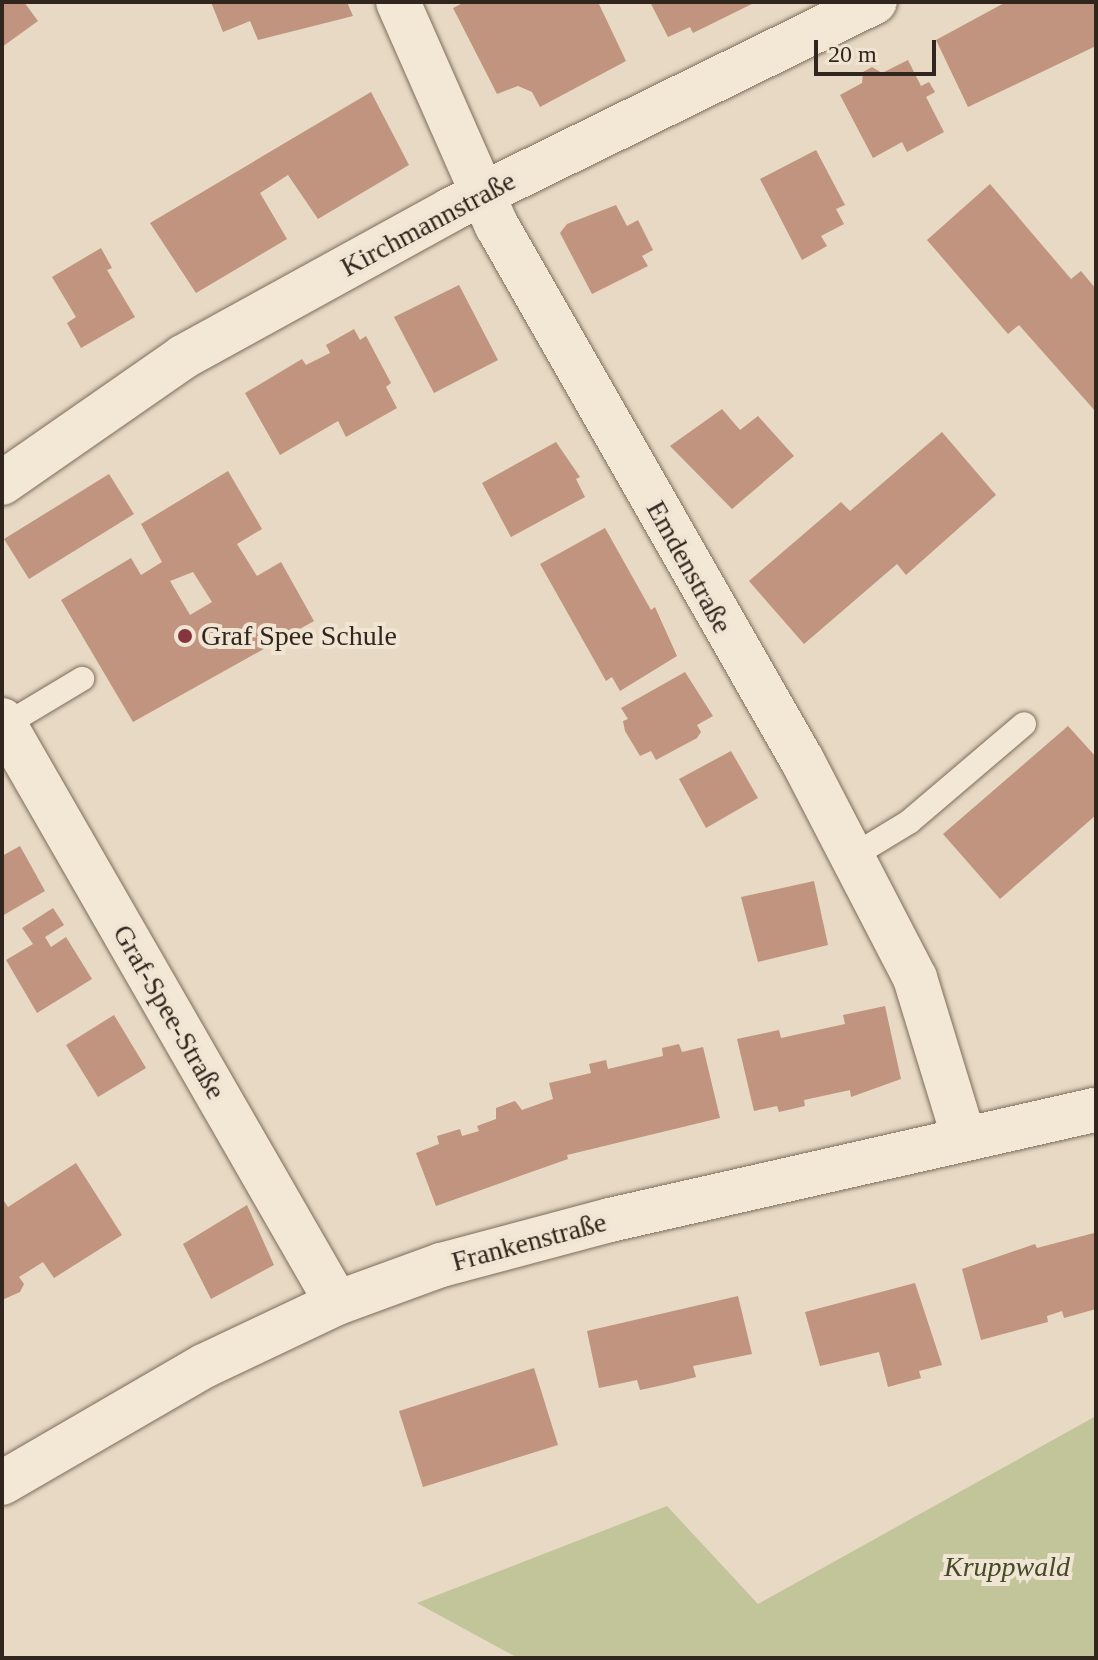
<!DOCTYPE html>
<html>
<head>
<meta charset="utf-8">
<style>
  body { margin:0 }
  #map { position:relative; width:1098px; height:1660px; overflow:hidden; background:#e7d9c3; font-family:Georgia,serif }
  div>[style] { position:absolute }
  [style*='--x'] { left:calc(var(--x)*1px); top:calc(var(--y)*1px); width:calc(var(--w)*1px); rotate:calc(var(--a)*1deg) }
  .green>* { inset:0; background:#c2c499 }
  .building>* { inset:0; background:#c0947e }
  .roads { filter:drop-shadow(0 0 2px #7f6c5c) drop-shadow(0 0 2px #7f6c5c) }
  .lane>* { height:24px; margin:-12px; padding:0 12px; transform-origin:12px; border-radius:12px; background:#f3e8d5 }
  .street>* { height:44px; margin:-22px; padding:0 22px; transform-origin:22px; border-radius:22px; background:#f3e8d5 }
  .secondary>* { height:44px; margin:-22px; padding:0 22px; transform-origin:22px; border-radius:22px; background:#f3e8d5 }
  .dots>* { width:22px; height:22px; translate:-50% -50%; box-sizing:border-box; border:4px solid #f0e4d2; border-radius:50% }
  span { translate:-50% -50%; white-space:nowrap; text-align:center; line-height:1.15; -webkit-text-stroke:8px #f0e4d2; paint-order:stroke }
  .street-label { font-size:28px; color:#31261e }
  .poi-label { font-size:28px; color:#31261e }
  .left { translate:0 -50%; text-align:left }
  .park-label { font-size:28px; color:#454b28; font-style:italic }
  .frame { position:absolute; inset:0; border:4px solid #31261e; pointer-events:none }
  .scale { position:absolute; left:814px; top:40px; width:122px; height:36px; box-sizing:border-box; border:4px solid #31261e; border-top:0; padding-left:10px; font-size:24px; line-height:28px; white-space:nowrap; color:#31261e; -webkit-text-stroke:6px #f0e4d2; paint-order:stroke }
</style>
</head>
<body>
<div id="map">
  <div class="green">
    <i style="clip-path:polygon(1096px 1416px,1096px 1658px,518px 1658px,417px 1603px,667px 1506px,758px 1604px)"></i>
  </div>
  <div class="building">
    <i style="clip-path:polygon(2px 2px,24px 2px,38px 21px,2px 47px)"></i>
    <i style="clip-path:polygon(211px 2px,347px 2px,353px 16px,258px 40px,250px 21px,223px 32px)"></i>
    <i style="clip-path:polygon(465px 2px,598px 2px,626px 61px,540px 107px,532px 92px,518px 86px,497px 94px,453px 8px)"></i>
    <i style="clip-path:polygon(650px 2px,756px 2px,693px 33px,690px 27px,668px 37px)"></i>
    <i style="clip-path:polygon(1006px 2px,1096px 2px,1096px 46px,968px 107px,936px 40px)"></i>
    <i style="clip-path:polygon(908px 60px,921px 86px,929px 82px,935px 92px,926px 97px,944px 132px,907px 152px,902px 142px,873px 158px,840px 95px,862px 83px,863px 72px,872px 67px,882px 73px)"></i>
    <i style="clip-path:polygon(371px 92px,409px 165px,318px 219px,288px 175px,260px 193px,287px 239px,196px 293px,150px 223px)"></i>
    <i style="clip-path:polygon(816px 150px,845px 205px,836px 209px,844px 224px,821px 236px,827px 246px,802px 260px,760px 179px)"></i>
    <i style="clip-path:polygon(990px 184px,1071px 279px,1081px 271px,1096px 289px,1096px 412px,1019px 325px,1008px 334px,927px 240px)"></i>
    <i style="clip-path:polygon(616px 205px,627px 226px,638px 220px,653px 250px,642px 256px,648px 266px,592px 294px,560px 233px,567px 224px)"></i>
    <i style="clip-path:polygon(101px 248px,112px 268px,107px 270px,135px 317px,81px 348px,67px 323px,76px 317px,52px 277px)"></i>
    <i style="clip-path:polygon(459px 285px,498px 360px,434px 393px,394px 317px)"></i>
    <i style="clip-path:polygon(354px 329px,360px 340px,366px 336px,391px 383px,386px 387px,397px 408px,346px 437px,338px 421px,280px 455px,245px 393px,302px 359px,306px 365px,330px 353px,326px 345px)"></i>
    <i style="clip-path:polygon(722px 409px,740px 430px,758px 416px,794px 456px,732px 509px,670px 446px)"></i>
    <i style="clip-path:polygon(942px 432px,996px 495px,906px 575px,897px 564px,804px 644px,749px 581px,841px 502px,850px 511px)"></i>
    <i style="clip-path:polygon(556px 442px,580px 477px,576px 479px,585px 497px,511px 537px,482px 483px)"></i>
    <i style="clip-path:polygon(evenodd,228px 471px,262px 529px,237px 544px,257px 576px,281px 562px,314px 621px,133px 722px,61px 600px,131px 558px,141px 575px,162px 562px,141px 524px,228px 471px,193px 572px,212px 602px,190px 615px,170px 581px,193px 572px)"></i>
    <i style="clip-path:polygon(109px 474px,134px 514px,29px 579px,4px 539px)"></i>
    <i style="clip-path:polygon(605px 528px,651px 610px,655px 607px,677px 656px,620px 691px,612px 677px,606px 681px,540px 564px)"></i>
    <i style="clip-path:polygon(685px 672px,713px 716px,697px 725px,701px 732px,697px 738px,656px 760px,651px 751px,640px 756px,625px 731px,623px 721px,628px 719px,621px 708px)"></i>
    <i style="clip-path:polygon(1068px 726px,1096px 757px,1096px 815px,1000px 899px,943px 834px)"></i>
    <i style="clip-path:polygon(731px 751px,758px 798px,706px 828px,679px 779px)"></i>
    <i style="clip-path:polygon(20px 846px,45px 891px,2px 916px,2px 856px)"></i>
    <i style="clip-path:polygon(814px 881px,828px 945px,758px 962px,741px 897px)"></i>
    <i style="clip-path:polygon(53px 908px,64px 925px,45px 937px,51px 947px,66px 937px,92px 979px,37px 1013px,6px 960px,33px 944px,22px 928px)"></i>
    <i style="clip-path:polygon(885px 1006px,901px 1079px,851px 1097px,850px 1090px,804px 1100px,805px 1106px,779px 1112px,777px 1106px,754px 1111px,737px 1039px,779px 1030px,781px 1038px,845px 1024px,843px 1015px)"></i>
    <i style="clip-path:polygon(114px 1015px,146px 1068px,98px 1097px,66px 1045px)"></i>
    <i style="clip-path:polygon(679px 1044px,682px 1052px,703px 1047px,720px 1118px,567px 1155px,568px 1159px,436px 1206px,416px 1153px,439px 1144px,437px 1136px,460px 1129px,462px 1136px,479px 1131px,477px 1126px,496px 1119px,496px 1108px,515px 1101px,522px 1110px,553px 1099px,549px 1083px,591px 1073px,589px 1064px,606px 1060px,608px 1069px,663px 1056px,662px 1048px)"></i>
    <i style="clip-path:polygon(76px 1163px,122px 1235px,54px 1278px,43px 1262px,19px 1277px,24px 1284px,20px 1292px,2px 1300px,2px 1198px,8px 1207px)"></i>
    <i style="clip-path:polygon(247px 1205px,274px 1265px,211px 1299px,183px 1244px)"></i>
    <i style="clip-path:polygon(1094px 1233px,1096px 1309px,1064px 1318px,1062px 1311px,1047px 1316px,1048px 1322px,981px 1340px,962px 1269px,1035px 1244px,1037px 1248px)"></i>
    <i style="clip-path:polygon(915px 1283px,942px 1365px,919px 1371px,921px 1378px,888px 1387px,879px 1352px,820px 1366px,805px 1312px)"></i>
    <i style="clip-path:polygon(738px 1296px,752px 1354px,693px 1366px,696px 1377px,672px 1383px,640px 1390px,637px 1380px,599px 1388px,587px 1331px)"></i>
    <i style="clip-path:polygon(534px 1368px,558px 1445px,423px 1487px,399px 1411px)"></i>
  </div>
  <div class="roads">
    <div class="lane">
      <i style="--x:5;--y:725;--w:90;--a:-30.9"></i>
      <i style="--x:853;--y:856;--w:66;--a:-31.3"></i>
      <i style="--x:909;--y:822;--w:151;--a:-40.4"></i>
    </div>
    <div class="street">
      <i style="--x:398;--y:2;--w:245;--a:66.2"></i>
      <i style="--x:497;--y:226;--w:615;--a:60.27"></i>
      <i style="--x:802;--y:760;--w:246;--a:62.6"></i>
      <i style="--x:915;--y:978;--w:167;--a:73"></i>
      <i style="--x:2;--y:483;--w:221;--a:-34.8"></i>
      <i style="--x:183;--y:357;--w:305;--a:-28.8"></i>
      <i style="--x:450;--y:210;--w:473;--a:-26.1"></i>
      <i style="--x:2;--y:720;--w:672;--a:60.12"></i>
    </div>
    <div class="secondary">
      <i style="--x:2;--y:1483;--w:233;--a:-30.1"></i>
      <i style="--x:204;--y:1366;--w:147;--a:-25.3"></i>
      <i style="--x:337;--y:1303;--w:111;--a:-20.1"></i>
      <i style="--x:441;--y:1265;--w:175;--a:-14.9"></i>
      <i style="--x:610;--y:1220;--w:498;--a:-12.8"></i>
    </div>
  </div>
  <div class="dots">
    <i style="left:185px;top:636px;background:#86353c"></i>
  </div>
  <div class="street-label">
    <span style="left:428px;top:224px;rotate:-28deg">Kirchmannstraße</span>
    <span style="left:689px;top:567px;rotate:61deg">Emdenstraße</span>
    <span style="left:169px;top:1012px;rotate:60deg">Graf-Spee-Straße</span>
    <span style="left:529px;top:1242px;rotate:-15deg">Frankenstraße</span>
  </div>
  <div class="poi-label">
    <span class="left" style="left:201px;top:636px">Graf Spee Schule</span>
  </div>
  <div class="park-label">
    <span style="left:1007px;top:1567px">Kruppwald</span>
  </div>
  <div class="frame"></div>
  <div class="scale">20 m</div>
</div>
</body>
</html>
